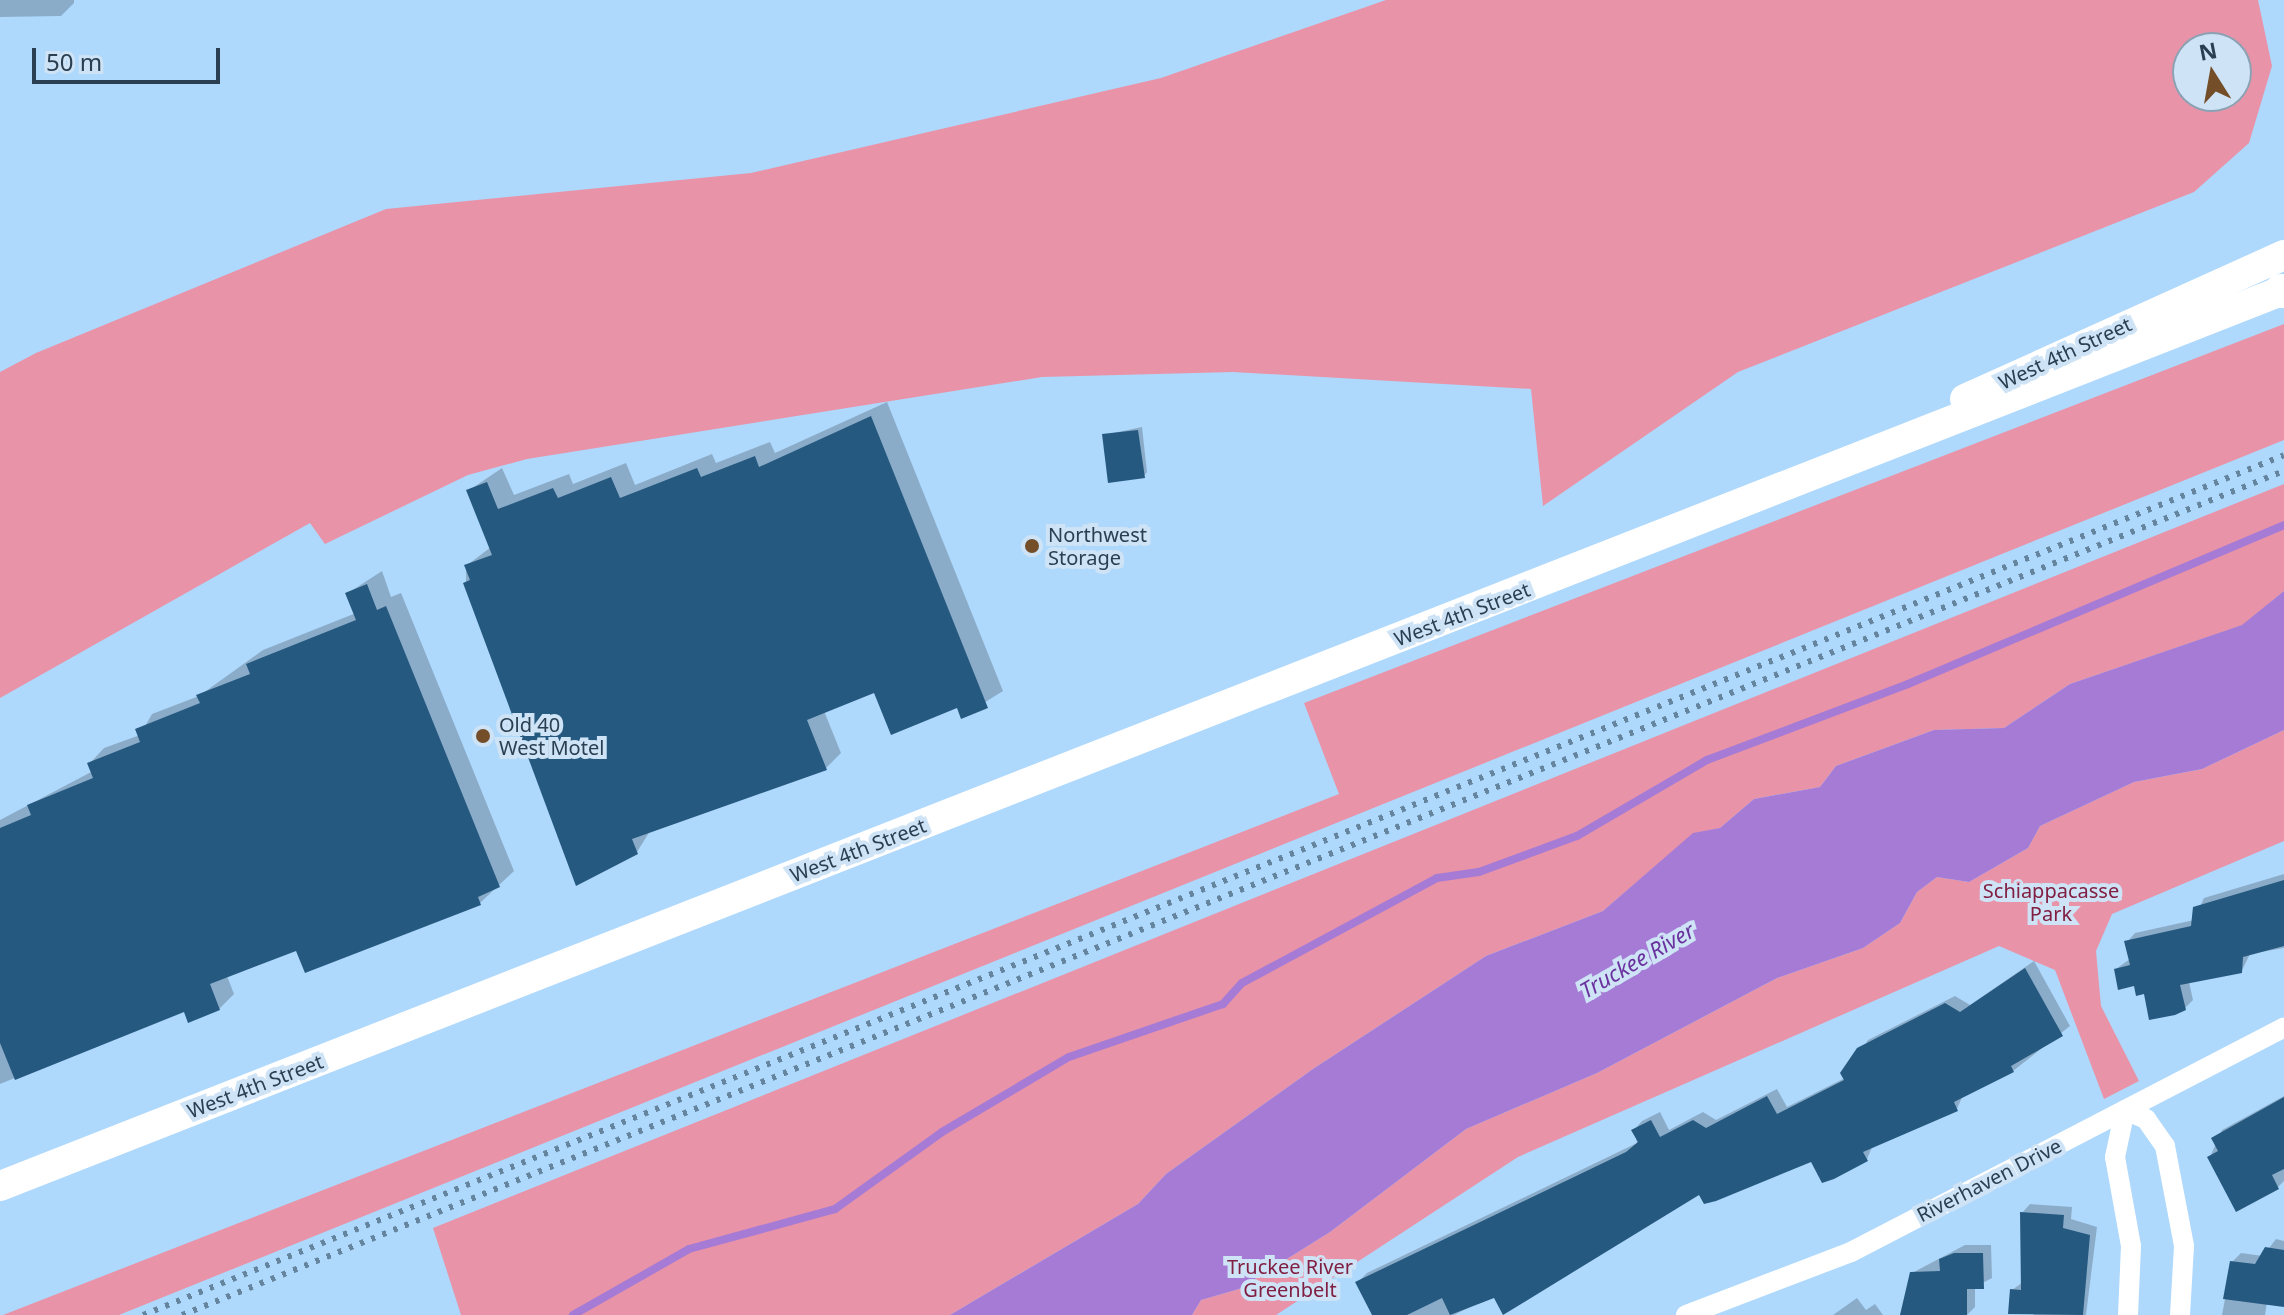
<!DOCTYPE html>
<html>
<head>
<meta charset="utf-8">
<style>
  body { margin:0 }
  #map { position:relative; width:2284px; height:1315px; overflow:hidden; background:#aed8fc; font-family:"Noto Sans",sans-serif }
  div>[style] { position:absolute }
  [style*='--x'] { left:calc(var(--x)*1px); top:calc(var(--y)*1px); width:calc(var(--w)*1px); rotate:calc(var(--a)*1deg) }
  .green>* { inset:0; background:#e993a8 }
  .water>* { inset:0; background:#a57bd6 }
  .shadow>* { inset:0; background:#0003 }
  .stream>* { height:8px; margin:-4px; padding:0 4px; transform-origin:4px; border-radius:4px; background:#a57bd6 }
  .building>* { inset:0; background:#265980 }
  .street>* { height:20px; margin:-10px; padding:0 10px; transform-origin:10px; border-radius:10px; background:#fff }
  .secondary>* { height:30px; margin:-15px; padding:0 15px; transform-origin:15px; border-radius:15px; background:#fff }
  .primary>* { height:34px; margin:-17px; padding:0 17px; transform-origin:17px; border-radius:17px; background:#fff }
  .rail>* { height:6px; margin-top:-3px; transform-origin:0; background:repeating-linear-gradient(90deg,#65849e 0 4px,transparent 0 12px) }
  .dots>* { width:22px; height:22px; translate:-50% -50%; box-sizing:border-box; border:4px solid #cee3f5; border-radius:50% }
  span { translate:-50% -50%; white-space:nowrap; text-align:center; line-height:1.15; -webkit-text-stroke:8px #cee3f5; paint-order:stroke }
  .street-label { font-size:20px; color:#2a4052 }
  .poi-label { font-size:20px; color:#2a4052 }
  .left { translate:0 -50%; text-align:left }
  .park-label { font-size:20px; color:#811f42 }
  .water-label { font-size:22px; color:#6a329e; font-style:italic }
  .north { position:absolute; left:2172px; top:32px; width:80px; height:80px; box-sizing:border-box; background:#cee3f5; border:2px solid #8ca2b4; border-radius:50%; rotate:349deg; font-size:22px; font-weight:700; line-height:32px; text-align:center; color:#2a4052 }
  .north::after { content:''; display:block; margin:auto; width:28px; height:36px; background:#734e29; clip-path:polygon(50% 0,100% 100%,50% 72%,0 100%) }
  .scale { position:absolute; left:32px; top:48px; width:188px; height:36px; box-sizing:border-box; border:4px solid #2a4052; border-top:0; padding-left:10px; font-size:24px; line-height:28px; white-space:nowrap; color:#2a4052; -webkit-text-stroke:6px #cee3f5; paint-order:stroke }
</style>
</head>
<body>
<div id="map">
  <div class="green">
    <i style="clip-path:polygon(evenodd,1386px 0,2258px 0,2272px 66px,2249px 143px,2194px 192px,1738px 372px,1543px 506px,1531px 389px,1233px 372px,1042px 377px,527px 459px,468px 475px,325px 544px,310px 523px,0 698px,0 372px,36px 353px,386px 209px,751px 173px,1161px 78px,1386px 0,2188px 48px,2236px 48px,2236px 96px,2188px 96px,2188px 48px)"></i>
    <i style="clip-path:polygon(2284px 324px,2284px 440px,119px 1315px,3px 1315px,1339px 794px,1304px 703px)"></i>
    <i style="clip-path:polygon(2284px 484px,2284px 591px,2243px 625px,2070px 684px,2004px 728px,1934px 730px,1836px 766px,1820px 787px,1754px 799px,1720px 828px,1693px 834px,1603px 911px,1486px 956px,1313px 1069px,1166px 1174px,1138px 1204px,950px 1315px,461px 1315px,433px 1228px)"></i>
    <i style="clip-path:polygon(2284px 730px,2284px 841px,2112px 914px,2096px 951px,2101px 1006px,2139px 1081px,2104px 1099px,2055px 970px,1999px 946px,1518px 1157px,1276px 1315px,1192px 1315px,1201px 1300px,1239px 1289px,1330px 1232px,1466px 1129px,1597px 1073px,1777px 978px,1863px 948px,1900px 923px,1917px 892px,1937px 877px,1969px 882px,2028px 848px,2040px 826px,2134px 782px,2202px 769px)"></i>
  </div>
  <div class="water">
    <i style="clip-path:polygon(2284px 591px,2284px 730px,2202px 769px,2134px 782px,2040px 826px,2028px 848px,1969px 882px,1937px 877px,1917px 892px,1900px 923px,1863px 948px,1777px 978px,1597px 1073px,1466px 1129px,1330px 1232px,1239px 1289px,1201px 1300px,1192px 1315px,950px 1315px,1138px 1204px,1166px 1174px,1313px 1069px,1486px 956px,1603px 911px,1693px 833px,1720px 828px,1754px 799px,1820px 787px,1836px 766px,1934px 730px,2004px 728px,2070px 684px,2242px 625px)"></i>
  </div>
  <div class="shadow">
    <i style="clip-path:polygon(0 0,74px 0,74px 3px,61px 16px,0 17px)"></i>
    <i style="clip-path:polygon(887px 402px,1003px 691px,963px 716px,958px 706px,875px 691px,824px 711px,841px 753px,826px 768px,650px 831px,637px 852px,466px 583px,466px 566px,491px 547px,468px 491px,502px 468px,514px 495px,569px 474px,573px 484px,626px 463px,635px 485px,712px 454px,716px 463px,770px 442px,775px 453px)"></i>
    <i style="clip-path:polygon(1142px 427px,1147px 472px,1144px 476px,1104px 435px)"></i>
    <i style="clip-path:polygon(382px 571px,391px 597px,401px 593px,514px 871px,480px 903px,297px 948px,227px 976px,234px 994px,219px 1009px,185px 1009px,0 1084px,0 820px,93px 771px,90px 763px,104px 748px,140px 735px,152px 714px,199px 696px,263px 650px,356px 613px,348px 593px)"></i>
    <i style="clip-path:polygon(2284px 874px,2284px 948px,2250px 954px,2241px 972px,2189px 982px,2193px 1000px,2184px 1009px,2116px 969px,2130px 959px,2127px 942px,2135px 933px,2194px 920px,2204px 898px)"></i>
    <i style="clip-path:polygon(2034px 961px,2070px 1026px,2013px 1071px,1963px 1095px,1957px 1109px,1873px 1145px,1867px 1159px,1812px 1160px,1700px 1192px,1454px 1315px,1374px 1315px,1358px 1282px,1367px 1273px,1637px 1143px,1634px 1130px,1642px 1121px,1660px 1112px,1669px 1130px,1703px 1112px,1716px 1120px,1777px 1089px,1787px 1107px,1845px 1078px,1868px 1040px,1955px 996px,1970px 1005px)"></i>
    <i style="clip-path:polygon(2284px 1096px,2284px 1181px,2278px 1187px,2210px 1157px,2222px 1130px)"></i>
    <i style="clip-path:polygon(2030px 1204px,2072px 1207px,2071px 1219px,2097px 1227px,2086px 1315px,2034px 1315px,2012px 1290px,2023px 1282px,2022px 1213px)"></i>
    <i style="clip-path:polygon(2276px 1239px,2284px 1241px,2284px 1305px,2267px 1302px,2265px 1315px,2222px 1315px,2232px 1262px,2241px 1253px,2263px 1256px)"></i>
    <i style="clip-path:polygon(1965px 1245px,1991px 1245px,1992px 1278px,1975px 1287px,1975px 1307px,1967px 1315px,1902px 1315px,1912px 1273px)"></i>
    <i style="clip-path:polygon(1857px 1298px,1866px 1310px,1875px 1304px,1883px 1315px,1833px 1315px)"></i>
  </div>
  <div class="stream">
    <i style="--x:573;--y:1315;--w:133;--a:-29.6"></i>
    <i style="--x:689;--y:1249;--w:151;--a:-15.3"></i>
    <i style="--x:835;--y:1209;--w:132;--a:-35.7"></i>
    <i style="--x:942;--y:1132;--w:147;--a:-30.6"></i>
    <i style="--x:1069;--y:1057;--w:163;--a:-19"></i>
    <i style="--x:1223;--y:1004;--w:28;--a:-48"></i>
    <i style="--x:1242;--y:983;--w:221;--a:-28.3"></i>
    <i style="--x:1437;--y:878;--w:42;--a:-8.1"></i>
    <i style="--x:1479;--y:872;--w:104;--a:-20.2"></i>
    <i style="--x:1577;--y:836;--w:151;--a:-30.3"></i>
    <i style="--x:1707;--y:760;--w:215;--a:-20.7"></i>
    <i style="--x:1908;--y:684;--w:408;--a:-22.9"></i>
  </div>
  <div class="building">
    <i style="clip-path:polygon(871px 416px,988px 708px,961px 719px,957px 708px,891px 735px,874px 693px,807px 720px,827px 770px,632px 839px,638px 854px,576px 886px,463px 583px,470px 580px,464px 565px,492px 555px,466px 490px,487px 482px,498px 509px,553px 488px,558px 498px,611px 477px,620px 498px,697px 468px,701px 477px,755px 456px,759px 467px)"></i>
    <i style="clip-path:polygon(1138px 430px,1145px 478px,1108px 483px,1102px 434px)"></i>
    <i style="clip-path:polygon(367px 584px,377px 610px,386px 606px,500px 887px,478px 897px,481px 905px,305px 973px,296px 951px,210px 984px,220px 1010px,188px 1023px,184px 1012px,15px 1080px,0 1043px,0 828px,31px 815px,27px 805px,93px 778px,87px 763px,140px 742px,135px 729px,200px 703px,196px 695px,250px 674px,246px 664px,356px 620px,345px 593px)"></i>
    <i style="clip-path:polygon(2284px 880px,2284px 946px,2243px 957px,2242px 973px,2180px 985px,2186px 1010px,2175px 1015px,2149px 1020px,2144px 994px,2136px 996px,2134px 986px,2118px 990px,2114px 969px,2130px 965px,2124px 941px,2191px 926px,2193px 907px)"></i>
    <i style="clip-path:polygon(2025px 968px,2063px 1036px,2011px 1066px,2014px 1072px,1954px 1102px,1958px 1111px,1863px 1152px,1868px 1161px,1834px 1179px,1822px 1183px,1811px 1162px,1716px 1201px,1704px 1204px,1699px 1195px,1503px 1315px,1494px 1298px,1450px 1315px,1442px 1298px,1407px 1315px,1372px 1315px,1355px 1282px,1626px 1152px,1638px 1142px,1631px 1130px,1651px 1120px,1660px 1137px,1693px 1120px,1706px 1128px,1767px 1096px,1777px 1114px,1844px 1080px,1840px 1073px,1857px 1048px,1945px 1003px,1960px 1012px)"></i>
    <i style="clip-path:polygon(2284px 1097px,2284px 1169px,2272px 1175px,2279px 1189px,2236px 1212px,2207px 1157px,2218px 1151px,2211px 1138px)"></i>
    <i style="clip-path:polygon(2020px 1212px,2064px 1215px,2063px 1228px,2090px 1235px,2083px 1315px,2008px 1314px,2010px 1289px,2021px 1290px)"></i>
    <i style="clip-path:polygon(2265px 1247px,2284px 1250px,2284px 1307px,2223px 1299px,2230px 1261px,2255px 1264px)"></i>
    <i style="clip-path:polygon(1954px 1253px,1983px 1253px,1984px 1289px,1967px 1289px,1967px 1315px,1900px 1315px,1910px 1272px,1940px 1271px,1939px 1259px)"></i>
  </div>
  <div class="street">
    <i style="--x:1686;--y:1315;--w:177;--a:-20.9"></i>
    <i style="--x:1851;--y:1252;--w:488;--a:-27.4"></i>
    <i style="--x:2128;--y:1315;--w:69;--a:-87.5"></i>
    <i style="--x:2131;--y:1246;--w:90;--a:-100.2"></i>
    <i style="--x:2115;--y:1157;--w:48;--a:-78"></i>
    <i style="--x:2125;--y:1110;--w:23;--a:23"></i>
    <i style="--x:2146;--y:1119;--w:33;--a:55"></i>
    <i style="--x:2165;--y:1146;--w:102;--a:79.2"></i>
    <i style="--x:2184;--y:1246;--w:69;--a:93.3"></i>
  </div>
  <div class="secondary">
    <i style="--x:1965;--y:399;--w:350;--a:-24.3"></i>
    <i style="--x:0;--y:1186;--w:2453;--a:-21.42"></i>
  </div>
  <div class="primary">
    <i style="--x:2281;--y:291;--w:3;--a:0"></i>
  </div>
  <div class="rail">
    <i style="--x:143;--y:1315;--w:2307;--a:-21.88"></i>
    <i style="--x:182;--y:1315;--w:2265;--a:-21.88"></i>
  </div>
  <div class="dots">
    <i style="left:1032px;top:546px;background:#734e29"></i>
    <i style="left:483px;top:736px;background:#734e29"></i>
  </div>
  <div class="street-label">
    <span style="left:2065px;top:353px;rotate:-25deg">West 4th Street</span>
    <span style="left:1462px;top:614px;rotate:-21deg">West 4th Street</span>
    <span style="left:858px;top:850px;rotate:-21deg">West 4th Street</span>
    <span style="left:255px;top:1086px;rotate:-21deg">West 4th Street</span>
    <span style="left:1989px;top:1180px;rotate:-27deg">Riverhaven Drive</span>
  </div>
  <div class="poi-label">
    <span class="left" style="left:1048px;top:546px">Northwest<br>Storage</span>
    <span class="left" style="left:499px;top:736px">Old 40<br>West Motel</span>
  </div>
  <div class="park-label">
    <span style="left:2051px;top:902px">Schiappacasse<br>Park</span>
    <span style="left:1290px;top:1278px">Truckee River<br>Greenbelt</span>
  </div>
  <div class="water-label">
    <span style="left:1637px;top:960px;rotate:-30deg">Truckee River</span>
  </div>
  <div class="north">N</div>
  <div class="scale">50 m</div>
</div>
</body>
</html>
